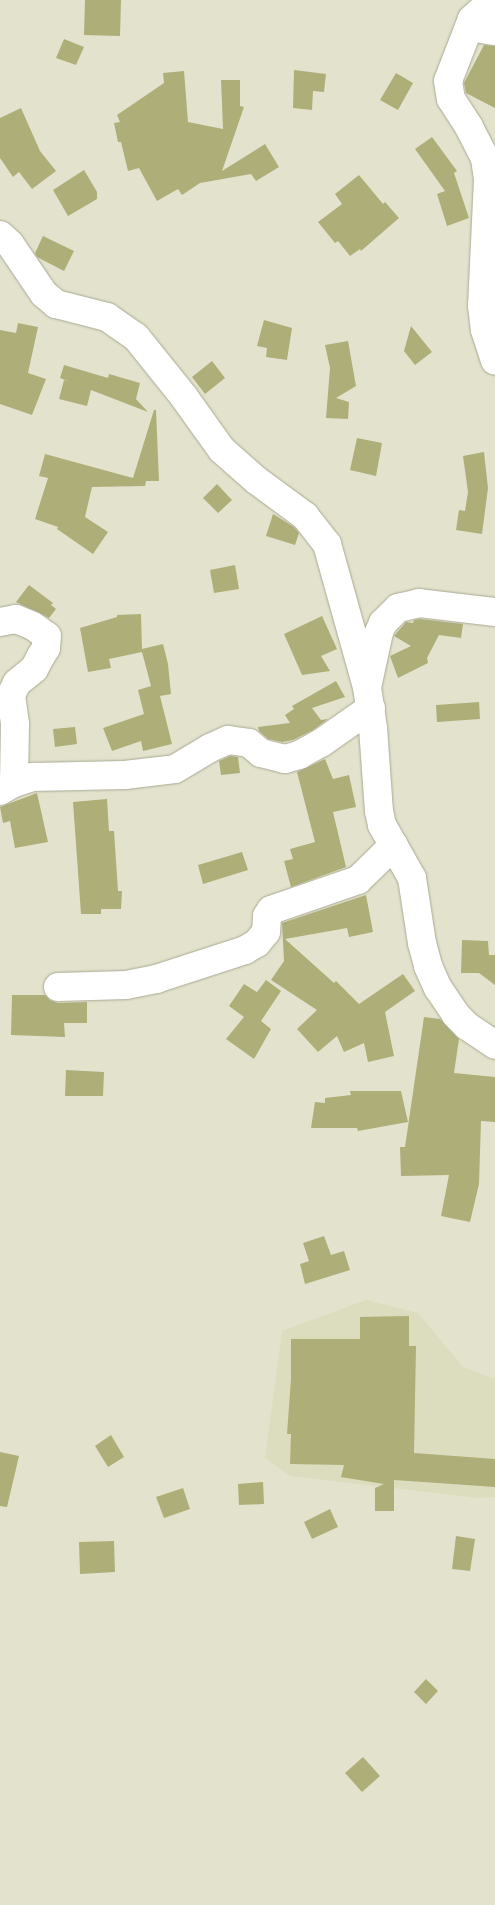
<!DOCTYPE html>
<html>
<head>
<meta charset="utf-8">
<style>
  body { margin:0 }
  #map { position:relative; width:495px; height:1905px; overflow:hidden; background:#e3e3cd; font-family:Poppins,sans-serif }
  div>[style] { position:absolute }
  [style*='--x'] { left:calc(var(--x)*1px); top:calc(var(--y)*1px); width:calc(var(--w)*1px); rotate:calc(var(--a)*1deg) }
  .built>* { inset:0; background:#dcddbe }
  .building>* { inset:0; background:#aeae79 }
  .roads { filter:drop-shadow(0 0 1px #a8a993) drop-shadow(0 0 1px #a8a993) }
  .minor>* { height:28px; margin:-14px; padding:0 14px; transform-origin:14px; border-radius:14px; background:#fff }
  span { translate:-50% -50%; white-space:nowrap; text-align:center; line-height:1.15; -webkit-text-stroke:4.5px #e3e3cd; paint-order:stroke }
</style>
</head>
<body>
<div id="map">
  <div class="built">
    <i style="clip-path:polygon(366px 1300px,418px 1313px,463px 1367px,495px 1379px,495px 1497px,478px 1498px,290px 1476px,265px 1458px,282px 1331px)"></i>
  </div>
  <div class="building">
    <i style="clip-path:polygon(85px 0,121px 0,120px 36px,84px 35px)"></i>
    <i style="clip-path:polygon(64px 39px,84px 47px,76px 65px,56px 58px)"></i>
    <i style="clip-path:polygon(484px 45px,495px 46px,495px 108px,466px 93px,464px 83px)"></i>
    <i style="clip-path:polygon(294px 70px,326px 74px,324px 92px,313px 91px,312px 110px,293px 108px)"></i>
    <i style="clip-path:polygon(184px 71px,188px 122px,223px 129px,221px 80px,240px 80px,240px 106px,244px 107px,222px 171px,265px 144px,279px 167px,256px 181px,251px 174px,200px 183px,182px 195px,178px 189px,157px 201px,139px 168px,128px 171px,121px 142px,118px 142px,114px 123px,120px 122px,117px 115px,164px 83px,163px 73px)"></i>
    <i style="clip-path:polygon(396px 73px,413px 83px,398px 110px,380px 100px)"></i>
    <i style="clip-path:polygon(21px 108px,40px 151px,56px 171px,32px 189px,19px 172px,13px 177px,0 158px,0 118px)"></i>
    <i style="clip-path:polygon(432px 137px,457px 171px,454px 173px,469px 218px,447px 226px,437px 194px,445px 191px,415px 149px)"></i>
    <i style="clip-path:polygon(84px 170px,97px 192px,97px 199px,68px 216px,53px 190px)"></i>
    <i style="clip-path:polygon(359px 175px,383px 204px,385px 202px,399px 218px,361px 251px,360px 249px,350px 256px,338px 241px,335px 243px,318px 222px,342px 204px,335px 194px)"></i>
    <i style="clip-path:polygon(43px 236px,74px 251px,64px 271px,37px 257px,35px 253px)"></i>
    <i style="clip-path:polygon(264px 320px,292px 328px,287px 360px,266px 357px,267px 348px,257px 346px)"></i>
    <i style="clip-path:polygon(18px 323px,38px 327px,28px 373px,46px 379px,32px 415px,0 404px,0 330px,16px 333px)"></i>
    <i style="clip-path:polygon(411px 326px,432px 352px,415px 365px,404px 351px)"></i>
    <i style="clip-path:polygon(348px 341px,356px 386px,336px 398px,349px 402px,348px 419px,326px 418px,330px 368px,325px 345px)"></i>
    <i style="clip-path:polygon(212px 361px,225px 378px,205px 394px,192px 377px)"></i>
    <i style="clip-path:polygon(64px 365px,108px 378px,109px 374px,140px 383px,136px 399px,148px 412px,91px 390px,87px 406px,59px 399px,64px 380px,70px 382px,60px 378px)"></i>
    <i style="clip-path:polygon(154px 410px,156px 410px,159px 481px,146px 481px,145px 486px,92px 487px,85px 517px,108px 532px,93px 554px,57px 529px,58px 527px,35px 519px,48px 478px,39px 476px,45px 454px,133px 478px)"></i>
    <i style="clip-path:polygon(357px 438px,382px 443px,376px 476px,350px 470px)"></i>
    <i style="clip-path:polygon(484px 452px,488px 488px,482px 534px,456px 530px,459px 510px,465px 511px,468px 492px,463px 456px)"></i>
    <i style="clip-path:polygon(217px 484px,232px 500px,218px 513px,203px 498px)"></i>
    <i style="clip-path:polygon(273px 514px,294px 527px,299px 533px,295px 545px,266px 536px)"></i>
    <i style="clip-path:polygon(235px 565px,239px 589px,214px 593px,210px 570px)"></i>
    <i style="clip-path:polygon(29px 585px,53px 603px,51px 605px,56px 609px,49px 618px,16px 602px)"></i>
    <i style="clip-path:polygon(141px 614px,142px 649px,163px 644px,168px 664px,171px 694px,160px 696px,172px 744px,143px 751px,141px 741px,112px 751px,103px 728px,144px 714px,138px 690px,151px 686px,142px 652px,109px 659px,111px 668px,88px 672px,80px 628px,117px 617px,117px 615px)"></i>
    <i style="clip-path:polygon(322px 616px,337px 649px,321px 656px,330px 671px,302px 675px,284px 634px)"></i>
    <i style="clip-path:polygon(420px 619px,463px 624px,461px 638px,439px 635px,427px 658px,428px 663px,398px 678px,390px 656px,411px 646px,394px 636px,406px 622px,413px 623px,414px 620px)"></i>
    <i style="clip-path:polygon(336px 681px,345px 697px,312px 708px,321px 720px,328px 719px,313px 730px,293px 740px,282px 742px,268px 739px,259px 731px,258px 727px,290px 723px,285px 715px,294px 709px,292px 706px)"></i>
    <i style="clip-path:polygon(479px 702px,480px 719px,437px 722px,436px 705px)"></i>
    <i style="clip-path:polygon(75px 727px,77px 744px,55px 747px,53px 729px)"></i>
    <i style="clip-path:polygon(230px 756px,238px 757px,240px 773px,221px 775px,219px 761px)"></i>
    <i style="clip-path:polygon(325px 759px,333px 779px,349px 775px,356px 807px,333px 812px,346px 867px,291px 887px,284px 861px,293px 859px,290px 849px,315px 842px,297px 772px)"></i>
    <i style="clip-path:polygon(37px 793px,48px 842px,15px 848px,10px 821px,3px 823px,0 807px)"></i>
    <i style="clip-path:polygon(107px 799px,109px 831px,114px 831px,118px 891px,122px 891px,121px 909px,101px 909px,101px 914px,81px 914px,73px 802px)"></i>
    <i style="clip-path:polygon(242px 852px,248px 870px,203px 884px,198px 865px)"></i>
    <i style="clip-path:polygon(366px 895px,373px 932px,349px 937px,347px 928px,285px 939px,334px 983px,336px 981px,359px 1004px,403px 974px,415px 991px,385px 1012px,394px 1056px,368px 1062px,364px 1043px,344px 1052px,337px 1036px,318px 1052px,297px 1029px,317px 1010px,271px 980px,284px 961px,282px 923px)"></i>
    <i style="clip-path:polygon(462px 940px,488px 941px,489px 955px,495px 955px,495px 985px,479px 973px,461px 973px)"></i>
    <i style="clip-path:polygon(266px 980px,281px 991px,261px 1021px,271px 1029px,254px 1059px,226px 1039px,244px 1017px,229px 1006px,244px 984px,257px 992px)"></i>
    <i style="clip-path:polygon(12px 995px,45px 995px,50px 1000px,58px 1003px,87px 1002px,87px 1023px,64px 1023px,65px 1037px,11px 1035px)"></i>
    <i style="clip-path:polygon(424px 1017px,440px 1019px,459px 1039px,454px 1073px,495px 1077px,495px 1122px,481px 1121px,479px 1184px,470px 1222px,441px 1216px,449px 1175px,401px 1176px,400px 1147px,405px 1147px)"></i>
    <i style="clip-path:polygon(66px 1070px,104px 1072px,103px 1096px,65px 1096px)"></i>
    <i style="clip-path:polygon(350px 1091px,401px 1091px,408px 1122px,358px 1131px,357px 1128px,311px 1128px,315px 1102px,325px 1103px,325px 1098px,351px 1095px)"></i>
    <i style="clip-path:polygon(324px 1236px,331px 1255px,344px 1251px,350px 1270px,305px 1284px,300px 1264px,309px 1261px,303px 1243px)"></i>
    <i style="clip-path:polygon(409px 1316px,409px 1346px,416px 1346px,414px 1453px,495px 1459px,495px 1487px,394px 1480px,394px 1511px,375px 1511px,375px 1488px,384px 1484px,341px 1477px,344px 1465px,290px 1464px,291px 1434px,287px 1434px,291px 1379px,291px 1339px,360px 1339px,360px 1317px)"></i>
    <i style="clip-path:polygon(111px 1435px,124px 1457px,108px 1467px,95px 1446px)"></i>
    <i style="clip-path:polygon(0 1452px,19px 1456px,7px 1507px,0 1506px)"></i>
    <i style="clip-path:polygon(263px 1482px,264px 1504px,239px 1505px,238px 1484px)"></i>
    <i style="clip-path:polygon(183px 1488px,190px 1509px,164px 1518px,156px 1497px)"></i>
    <i style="clip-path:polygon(330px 1509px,338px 1527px,312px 1539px,304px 1522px)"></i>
    <i style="clip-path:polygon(456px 1536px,475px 1539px,470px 1571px,452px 1569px)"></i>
    <i style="clip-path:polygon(114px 1541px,115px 1572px,80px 1574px,79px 1542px)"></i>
    <i style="clip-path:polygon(426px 1679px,438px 1691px,426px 1704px,414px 1692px)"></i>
    <i style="clip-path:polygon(363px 1757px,380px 1776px,362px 1792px,345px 1773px)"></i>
  </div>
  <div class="roads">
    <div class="minor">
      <i style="--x:495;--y:5;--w:17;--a:155"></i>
      <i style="--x:480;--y:12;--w:11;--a:139"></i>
      <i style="--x:472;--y:19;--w:66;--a:111.2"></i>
      <i style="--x:448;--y:81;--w:18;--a:81"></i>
      <i style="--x:451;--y:99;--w:33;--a:57"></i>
      <i style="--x:469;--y:127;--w:35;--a:63"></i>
      <i style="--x:485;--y:158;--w:21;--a:82"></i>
      <i style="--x:488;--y:179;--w:127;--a:92.7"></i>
      <i style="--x:482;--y:306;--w:24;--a:83"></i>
      <i style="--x:485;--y:330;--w:32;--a:72"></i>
      <i style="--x:469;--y:27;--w:26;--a:9"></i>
      <i style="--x:0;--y:235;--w:13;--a:42"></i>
      <i style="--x:10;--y:244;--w:60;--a:55.8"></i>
      <i style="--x:44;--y:294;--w:16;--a:40"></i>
      <i style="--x:56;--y:304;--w:53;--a:14.3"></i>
      <i style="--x:107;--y:317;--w:35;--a:35"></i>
      <i style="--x:136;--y:337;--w:77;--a:51.3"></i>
      <i style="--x:184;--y:397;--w:65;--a:54.4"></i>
      <i style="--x:222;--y:450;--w:45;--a:41.4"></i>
      <i style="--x:256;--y:480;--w:61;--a:36.3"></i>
      <i style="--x:305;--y:516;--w:36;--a:52"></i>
      <i style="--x:327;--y:544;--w:148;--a:74.4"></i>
      <i style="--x:367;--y:687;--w:41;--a:81.7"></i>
      <i style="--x:373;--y:728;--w:83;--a:85.9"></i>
      <i style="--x:379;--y:811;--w:14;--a:78"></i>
      <i style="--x:382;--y:825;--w:61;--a:60.5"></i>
      <i style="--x:412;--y:878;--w:66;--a:81.3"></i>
      <i style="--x:422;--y:943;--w:24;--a:75"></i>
      <i style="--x:428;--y:966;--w:24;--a:66"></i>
      <i style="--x:438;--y:988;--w:32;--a:56"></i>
      <i style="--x:456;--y:1015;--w:16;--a:45"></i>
      <i style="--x:467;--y:1026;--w:34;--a:34"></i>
      <i style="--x:0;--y:622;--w:16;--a:-11"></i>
      <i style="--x:16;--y:619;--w:18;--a:22"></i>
      <i style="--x:33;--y:626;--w:17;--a:36"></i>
      <i style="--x:47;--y:636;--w:12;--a:95"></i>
      <i style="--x:46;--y:648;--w:9;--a:122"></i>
      <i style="--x:41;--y:656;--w:15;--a:118"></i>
      <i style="--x:34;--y:669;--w:22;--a:141"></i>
      <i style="--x:17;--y:683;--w:13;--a:117"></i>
      <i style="--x:11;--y:695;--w:30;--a:82"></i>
      <i style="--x:15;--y:725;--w:58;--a:91"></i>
      <i style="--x:368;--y:683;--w:52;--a:-77.8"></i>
      <i style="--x:379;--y:632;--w:10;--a:-66"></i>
      <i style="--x:383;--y:623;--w:21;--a:-45"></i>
      <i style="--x:398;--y:608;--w:22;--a:-13"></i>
      <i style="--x:419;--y:603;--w:77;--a:6.8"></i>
      <i style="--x:0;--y:791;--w:16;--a:-30"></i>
      <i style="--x:14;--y:783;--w:20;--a:-18"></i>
      <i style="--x:33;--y:777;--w:92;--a:-1.2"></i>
      <i style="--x:125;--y:775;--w:50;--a:-6.8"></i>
      <i style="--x:175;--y:769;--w:41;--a:-31"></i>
      <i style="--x:210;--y:748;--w:20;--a:-24"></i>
      <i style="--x:228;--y:740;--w:21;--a:8"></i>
      <i style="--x:249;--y:743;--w:16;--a:40"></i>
      <i style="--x:261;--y:753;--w:25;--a:14"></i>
      <i style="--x:285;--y:759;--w:15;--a:-16"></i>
      <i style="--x:299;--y:755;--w:25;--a:-29"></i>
      <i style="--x:321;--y:743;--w:61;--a:-35"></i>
      <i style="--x:58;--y:987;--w:68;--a:-1.7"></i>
      <i style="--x:126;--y:985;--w:31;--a:-11"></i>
      <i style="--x:156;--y:979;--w:94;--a:-18"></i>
      <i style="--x:245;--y:950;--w:14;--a:-30"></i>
      <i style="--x:257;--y:943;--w:14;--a:-51"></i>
      <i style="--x:266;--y:932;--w:16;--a:-86"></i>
      <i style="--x:267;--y:916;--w:7;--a:-56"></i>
      <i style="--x:271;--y:910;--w:92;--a:-19"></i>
      <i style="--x:358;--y:880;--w:50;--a:-44.2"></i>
    </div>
  </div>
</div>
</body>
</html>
